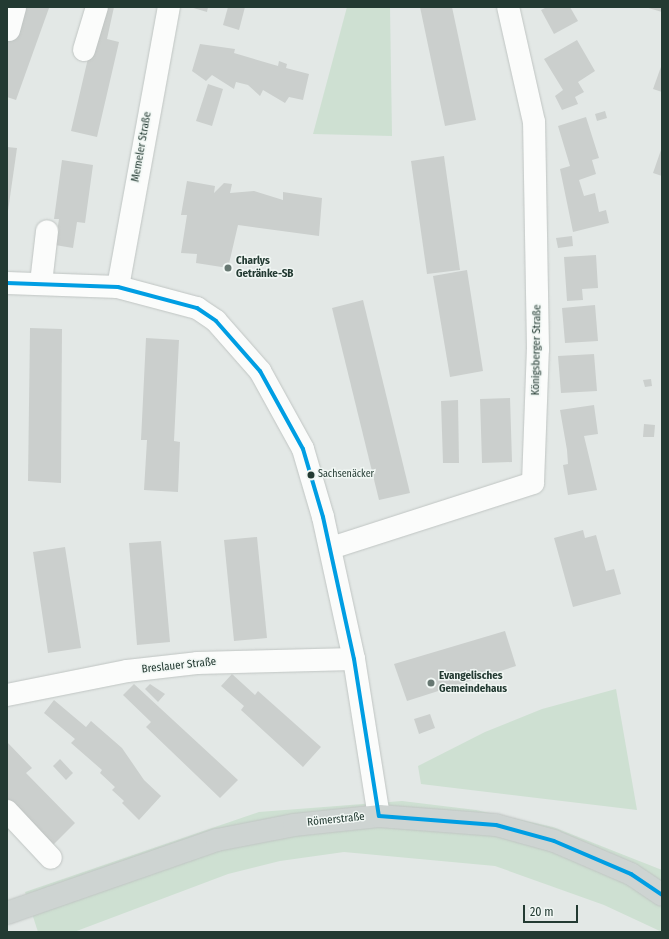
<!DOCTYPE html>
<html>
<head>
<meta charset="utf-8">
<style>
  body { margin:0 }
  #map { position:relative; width:669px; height:939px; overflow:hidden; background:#e3e8e6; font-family:"Fira Sans Condensed",sans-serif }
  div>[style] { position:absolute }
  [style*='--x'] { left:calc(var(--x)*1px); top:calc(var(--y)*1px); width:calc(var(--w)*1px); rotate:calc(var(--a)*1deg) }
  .green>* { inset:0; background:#cee0d2 }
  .building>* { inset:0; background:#cbcfcd }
  .roads { filter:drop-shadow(0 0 1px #c0c5c3) drop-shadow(0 0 1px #c0c5c3) }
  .minor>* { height:22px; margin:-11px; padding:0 11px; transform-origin:11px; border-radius:11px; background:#fbfcfb }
  .major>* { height:22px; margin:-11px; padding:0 11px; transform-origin:11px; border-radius:11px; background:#ced4d2 }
  .bus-1>* { height:4px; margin:-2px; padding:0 2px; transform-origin:2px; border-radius:2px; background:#009ee3 }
  .dots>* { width:11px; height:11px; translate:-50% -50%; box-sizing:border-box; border:2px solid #f1f7f4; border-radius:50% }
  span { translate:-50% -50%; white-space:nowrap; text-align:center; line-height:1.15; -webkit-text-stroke:3px #f1f7f4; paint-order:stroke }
  .bus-label { font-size:10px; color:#233a32 }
  .left { translate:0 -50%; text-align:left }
  .street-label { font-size:11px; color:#233a32 }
  .poi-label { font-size:11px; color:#233a32; font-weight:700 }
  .frame { position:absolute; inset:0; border:8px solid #233a32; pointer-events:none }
  .scale { position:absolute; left:523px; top:905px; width:55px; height:18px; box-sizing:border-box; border:2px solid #233a32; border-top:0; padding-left:5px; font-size:12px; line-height:14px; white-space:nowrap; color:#233a32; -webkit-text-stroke:3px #f1f7f4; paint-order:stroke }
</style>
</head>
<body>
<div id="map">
  <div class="green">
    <i style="clip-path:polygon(347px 7px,390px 7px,392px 136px,313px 134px)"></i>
    <i style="clip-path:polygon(616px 689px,637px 810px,421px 784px,418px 766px,485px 732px,542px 709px)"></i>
    <i style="clip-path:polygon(402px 801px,476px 810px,553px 827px,662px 870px,662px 932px,604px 905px,495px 866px,344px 852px,280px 861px,228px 874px,74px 932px,38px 932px,25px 892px,259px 812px)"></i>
  </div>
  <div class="building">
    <i style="clip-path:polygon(20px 7px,49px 8px,16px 100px,7px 97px,7px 43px)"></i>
    <i style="clip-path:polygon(100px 7px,114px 7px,107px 39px,119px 42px,97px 137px,71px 131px)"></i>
    <i style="clip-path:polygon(190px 7px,208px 7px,207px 12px)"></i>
    <i style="clip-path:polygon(228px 7px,245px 7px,239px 30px,223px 25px)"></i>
    <i style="clip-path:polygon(420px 7px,452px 7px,476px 120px,445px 126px)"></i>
    <i style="clip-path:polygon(547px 7px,570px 7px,578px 21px,554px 34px,541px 10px)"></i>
    <i style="clip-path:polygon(645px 7px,662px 7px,662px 12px)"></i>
    <i style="clip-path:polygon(577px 40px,595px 71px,578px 82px,584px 92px,575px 97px,578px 104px,562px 110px,555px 96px,563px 90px,544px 59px)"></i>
    <i style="clip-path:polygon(200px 44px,235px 49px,234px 53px,278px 66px,279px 61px,287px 64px,286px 68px,309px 74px,303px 100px,289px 97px,285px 103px,263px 90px,260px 96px,248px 85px,236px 82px,234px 89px,212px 75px,206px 81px,192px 71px)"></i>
    <i style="clip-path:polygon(662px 64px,662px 92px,653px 89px)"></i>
    <i style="clip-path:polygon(208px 84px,223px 89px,212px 126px,196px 121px)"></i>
    <i style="clip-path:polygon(605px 111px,607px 118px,597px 121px,595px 114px)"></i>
    <i style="clip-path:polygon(586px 117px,599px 158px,592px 160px,596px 174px,579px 180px,584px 196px,595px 193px,599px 212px,606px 210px,609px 223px,573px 232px,560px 169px,570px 166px,558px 126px)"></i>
    <i style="clip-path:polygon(7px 147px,17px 148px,8px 211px,7px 211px)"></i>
    <i style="clip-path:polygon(662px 147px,662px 176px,653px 173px)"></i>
    <i style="clip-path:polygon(444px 156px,460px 270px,427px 274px,411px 161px)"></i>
    <i style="clip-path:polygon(62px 160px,93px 165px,85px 223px,77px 222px,73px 248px,55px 245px,59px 219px,54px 219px)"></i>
    <i style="clip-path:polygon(187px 181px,215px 186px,214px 193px,224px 183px,232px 184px,230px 193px,254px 191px,283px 200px,283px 192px,322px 198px,319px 236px,238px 225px,228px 268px,196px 263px,197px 254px,181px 253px,187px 215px,181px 215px)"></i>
    <i style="clip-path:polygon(572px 236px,573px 246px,558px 248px,556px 238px)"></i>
    <i style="clip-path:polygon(596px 255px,598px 288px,582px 289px,583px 300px,567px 301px,564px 257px)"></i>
    <i style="clip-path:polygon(467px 270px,483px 371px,450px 377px,433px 276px)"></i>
    <i style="clip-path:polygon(363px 300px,410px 493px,379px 500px,332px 308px)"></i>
    <i style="clip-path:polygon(595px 305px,598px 341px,565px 343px,562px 308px)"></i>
    <i style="clip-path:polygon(30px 328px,62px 329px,61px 483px,28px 481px)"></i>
    <i style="clip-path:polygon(146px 338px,179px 340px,174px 441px,180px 442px,178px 492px,144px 490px,147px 440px,141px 440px)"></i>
    <i style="clip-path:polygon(594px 354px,597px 391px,561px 393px,558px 356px)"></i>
    <i style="clip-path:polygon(651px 379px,652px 386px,645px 387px,643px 380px)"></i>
    <i style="clip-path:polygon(510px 398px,512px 462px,482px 463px,480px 399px)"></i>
    <i style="clip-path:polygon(458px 400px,459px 463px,443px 463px,441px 401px)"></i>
    <i style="clip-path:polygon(594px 405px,598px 434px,584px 436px,597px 490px,568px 495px,563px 465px,568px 464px,567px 450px,560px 410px)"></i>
    <i style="clip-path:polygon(644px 424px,655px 425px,654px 437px,643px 437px)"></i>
    <i style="clip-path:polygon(583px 530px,585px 538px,596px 535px,606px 571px,614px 569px,621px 594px,573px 607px,554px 538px)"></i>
    <i style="clip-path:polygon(257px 537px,267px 638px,234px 641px,224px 540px)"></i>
    <i style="clip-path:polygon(161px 541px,170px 642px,137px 645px,129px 543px)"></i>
    <i style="clip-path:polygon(65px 547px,81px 648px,48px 653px,33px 552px)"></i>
    <i style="clip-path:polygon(505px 631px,516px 666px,407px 701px,394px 664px)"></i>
    <i style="clip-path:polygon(232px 674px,255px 695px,258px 691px,321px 747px,303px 767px,241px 710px,244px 706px,221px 686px)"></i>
    <i style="clip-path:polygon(134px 684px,238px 780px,220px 798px,146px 727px,151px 722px,123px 695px)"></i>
    <i style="clip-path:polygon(150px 684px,165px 694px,158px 702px,145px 689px)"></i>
    <i style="clip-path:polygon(54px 700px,86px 727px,91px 721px,122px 748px,144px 780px,161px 796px,139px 820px,122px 803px,124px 801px,112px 790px,115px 787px,100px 773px,102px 770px,71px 743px,75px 739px,44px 713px)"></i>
    <i style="clip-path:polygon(430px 714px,435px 728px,419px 734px,414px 719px)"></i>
    <i style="clip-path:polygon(7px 742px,32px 768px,26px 773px,75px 823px,53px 845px,7px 798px)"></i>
    <i style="clip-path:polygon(60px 759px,73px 773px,66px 780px,53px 766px)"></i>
  </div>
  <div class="roads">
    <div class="minor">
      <i style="--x:9;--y:30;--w:24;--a:-75"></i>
      <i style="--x:84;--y:50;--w:45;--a:-73.2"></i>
      <i style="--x:7;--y:283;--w:111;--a:2.1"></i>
      <i style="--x:118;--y:287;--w:82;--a:14.9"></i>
      <i style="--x:197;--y:308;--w:23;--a:34"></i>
      <i style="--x:216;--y:321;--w:67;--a:48.7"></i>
      <i style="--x:260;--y:371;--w:89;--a:61.1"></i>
      <i style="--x:303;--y:449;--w:71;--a:73.6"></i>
      <i style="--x:323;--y:517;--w:145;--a:77.7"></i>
      <i style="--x:354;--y:659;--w:159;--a:81"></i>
      <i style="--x:41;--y:283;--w:52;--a:-83.4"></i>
      <i style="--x:118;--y:287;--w:285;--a:-79.7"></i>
      <i style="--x:331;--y:548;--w:212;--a:-17.8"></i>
      <i style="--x:533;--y:483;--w:134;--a:-87.9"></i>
      <i style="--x:538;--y:349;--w:227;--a:-91"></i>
      <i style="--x:534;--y:122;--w:118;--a:-102.7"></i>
      <i style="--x:7;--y:695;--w:122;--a:-11.3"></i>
      <i style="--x:127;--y:671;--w:70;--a:-6.5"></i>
      <i style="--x:197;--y:663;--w:157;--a:-1.5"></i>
      <i style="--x:7;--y:811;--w:64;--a:46.9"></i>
    </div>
    <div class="major">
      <i style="--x:7;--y:913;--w:222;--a:-19.2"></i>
      <i style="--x:217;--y:840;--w:78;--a:-11"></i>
      <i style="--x:294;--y:825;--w:85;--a:-6"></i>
      <i style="--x:379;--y:816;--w:117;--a:4.4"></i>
      <i style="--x:496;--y:825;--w:60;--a:15.4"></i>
      <i style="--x:554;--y:841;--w:84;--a:23.2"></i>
      <i style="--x:631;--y:874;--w:37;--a:34"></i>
    </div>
  </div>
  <div class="bus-1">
    <i style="--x:7;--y:283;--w:111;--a:2.1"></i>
    <i style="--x:118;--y:287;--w:82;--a:14.9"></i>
    <i style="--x:197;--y:308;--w:23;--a:34"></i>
    <i style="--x:216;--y:321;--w:67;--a:48.7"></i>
    <i style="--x:260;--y:371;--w:89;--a:61.1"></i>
    <i style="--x:303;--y:449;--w:71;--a:73.6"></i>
    <i style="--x:323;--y:517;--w:145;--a:77.7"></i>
    <i style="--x:354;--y:659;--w:159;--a:81"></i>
    <i style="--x:379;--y:816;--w:117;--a:4.4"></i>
    <i style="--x:496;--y:825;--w:60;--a:15.4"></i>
    <i style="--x:554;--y:841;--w:84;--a:23.2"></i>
    <i style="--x:631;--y:874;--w:37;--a:34"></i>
  </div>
  <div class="dots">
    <i style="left:228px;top:268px;background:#667771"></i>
    <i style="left:311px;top:475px;background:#233a32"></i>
    <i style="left:431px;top:683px;background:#667771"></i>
  </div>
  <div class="bus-label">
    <span class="left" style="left:318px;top:475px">Sachsenäcker</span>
  </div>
  <div class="street-label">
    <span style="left:142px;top:147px;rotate:-80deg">Memeler Straße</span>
    <span style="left:537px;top:350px;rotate:-89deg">Königsberger Straße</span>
    <span style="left:179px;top:666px;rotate:-6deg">Breslauer Straße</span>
    <span style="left:336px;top:820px;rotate:-6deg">Römerstraße</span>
  </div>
  <div class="poi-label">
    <span class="left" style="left:236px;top:268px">Charlys<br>Getränke-SB</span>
    <span class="left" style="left:439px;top:683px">Evangelisches<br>Gemeindehaus</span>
  </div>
  <div class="frame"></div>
  <div class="scale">20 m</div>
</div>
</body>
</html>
